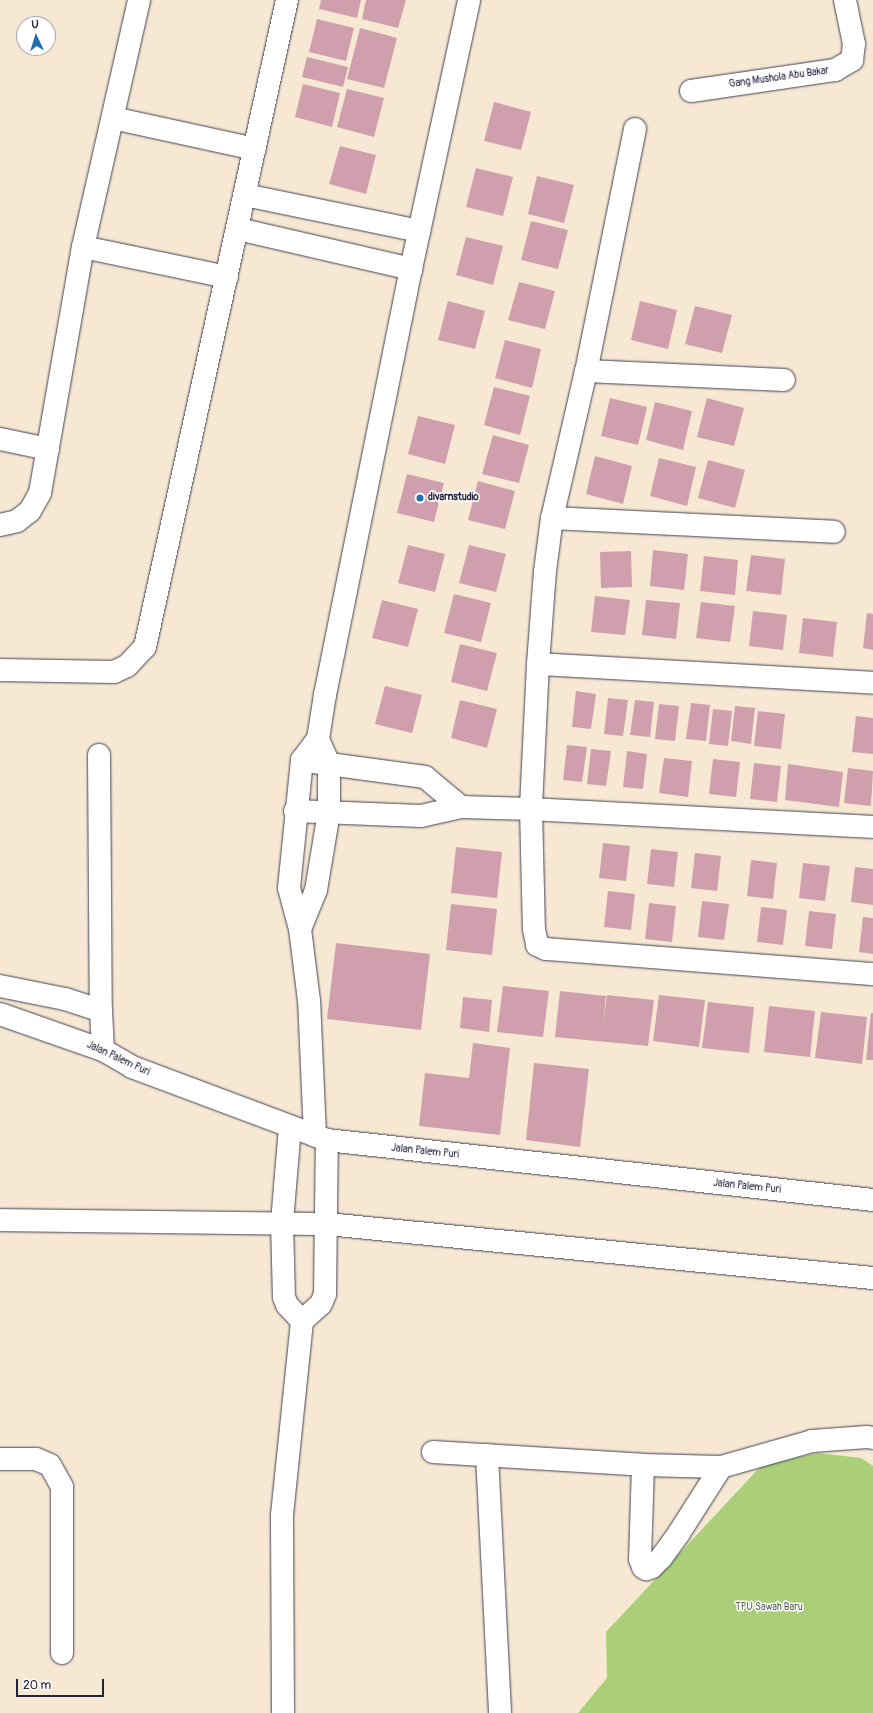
<!DOCTYPE html>
<html>
<head>
<meta charset="utf-8">
<style>
  body { margin:0 }
  #map { position:relative; width:873px; height:1713px; overflow:hidden; background:#f6e8d3; font-family:Pangolin,sans-serif }
  div>[style] { position:absolute }
  [style*='--x'] { left:calc(var(--x)*1px); top:calc(var(--y)*1px); width:calc(var(--w)*1px); rotate:calc(var(--a)*1deg) }
  .green>* { inset:0; background:#abcf78 }
  .building>* { inset:0; background:#d09fae }
  .roads { filter:drop-shadow(0 0 1px #424052) drop-shadow(0 0 1px #424052) }
  .minor>* { height:22px; margin:-11px; padding:0 11px; transform-origin:11px; border-radius:11px; background:#fff }
  .dots>* { width:11px; height:11px; translate:-50% -50%; box-sizing:border-box; border:2px solid #fff; border-radius:50% }
  span { translate:-50% -50%; white-space:nowrap; text-align:center; line-height:1.15; -webkit-text-stroke:3px #fff; paint-order:stroke }
  .street-label { font-size:10px; color:#22223b }
  .poi-label { font-size:10px; color:#22223b; font-weight:700 }
  .left { translate:0 -50%; text-align:left }
  .park-label { font-size:10px; color:#525f50 }
  .north { position:absolute; left:16px; top:16px; width:40px; height:40px; box-sizing:border-box; background:#fff; border:1px solid #a7a7b1; border-radius:50%; rotate:356deg; font-size:11px; font-weight:700; line-height:16px; text-align:center; color:#22223b }
  .north::after { content:''; display:block; margin:auto; width:14px; height:18px; background:#1f6fb2; clip-path:polygon(50% 0,100% 100%,50% 72%,0 100%) }
  .scale { position:absolute; left:16px; top:1679px; width:88px; height:18px; box-sizing:border-box; border:2px solid #22223b; border-top:0; padding-left:5px; font-size:12px; line-height:14px; white-space:nowrap; color:#22223b; -webkit-text-stroke:3px #fff; paint-order:stroke }
</style>
</head>
<body>
<div id="map">
  <div class="green">
    <i style="clip-path:polygon(818px 1453px,861px 1458px,873px 1466px,873px 1713px,578px 1713px,607px 1678px,606px 1632px,762px 1465px)"></i>
  </div>
  <div class="building">
    <i style="clip-path:polygon(321px 0,361px 0,357px 18px,319px 9px)"></i>
    <i style="clip-path:polygon(366px 0,406px 0,398px 28px,362px 19px)"></i>
    <i style="clip-path:polygon(317px 19px,354px 28px,346px 61px,309px 52px)"></i>
    <i style="clip-path:polygon(360px 28px,397px 38px,384px 88px,347px 79px)"></i>
    <i style="clip-path:polygon(307px 57px,348px 67px,343px 87px,302px 77px)"></i>
    <i style="clip-path:polygon(303px 84px,340px 93px,332px 127px,295px 117px)"></i>
    <i style="clip-path:polygon(347px 89px,384px 98px,374px 137px,337px 127px)"></i>
    <i style="clip-path:polygon(494px 102px,531px 112px,521px 150px,484px 141px)"></i>
    <i style="clip-path:polygon(340px 146px,376px 155px,366px 194px,329px 184px)"></i>
    <i style="clip-path:polygon(476px 168px,513px 177px,503px 216px,466px 207px)"></i>
    <i style="clip-path:polygon(537px 176px,574px 185px,564px 223px,528px 214px)"></i>
    <i style="clip-path:polygon(531px 221px,568px 230px,558px 269px,521px 260px)"></i>
    <i style="clip-path:polygon(466px 237px,503px 246px,493px 285px,456px 275px)"></i>
    <i style="clip-path:polygon(519px 282px,555px 291px,545px 329px,508px 320px)"></i>
    <i style="clip-path:polygon(448px 301px,485px 311px,475px 349px,438px 340px)"></i>
    <i style="clip-path:polygon(640px 301px,677px 310px,668px 349px,631px 340px)"></i>
    <i style="clip-path:polygon(695px 306px,732px 315px,722px 353px,685px 344px)"></i>
    <i style="clip-path:polygon(505px 340px,541px 349px,532px 388px,495px 378px)"></i>
    <i style="clip-path:polygon(494px 387px,530px 396px,520px 435px,484px 425px)"></i>
    <i style="clip-path:polygon(610px 398px,647px 407px,638px 445px,601px 436px)"></i>
    <i style="clip-path:polygon(707px 398px,744px 408px,734px 446px,697px 437px)"></i>
    <i style="clip-path:polygon(655px 402px,692px 411px,683px 450px,646px 440px)"></i>
    <i style="clip-path:polygon(418px 416px,455px 425px,445px 464px,408px 454px)"></i>
    <i style="clip-path:polygon(493px 435px,529px 445px,519px 483px,482px 474px)"></i>
    <i style="clip-path:polygon(595px 456px,632px 466px,623px 504px,586px 494px)"></i>
    <i style="clip-path:polygon(659px 458px,696px 467px,687px 506px,650px 496px)"></i>
    <i style="clip-path:polygon(708px 460px,745px 470px,735px 508px,698px 498px)"></i>
    <i style="clip-path:polygon(407px 474px,444px 483px,434px 522px,397px 513px)"></i>
    <i style="clip-path:polygon(478px 481px,515px 491px,505px 529px,468px 520px)"></i>
    <i style="clip-path:polygon(408px 545px,445px 554px,435px 592px,398px 583px)"></i>
    <i style="clip-path:polygon(469px 545px,506px 554px,496px 592px,459px 583px)"></i>
    <i style="clip-path:polygon(653px 550px,688px 554px,684px 590px,650px 586px)"></i>
    <i style="clip-path:polygon(631px 551px,632px 587px,601px 588px,600px 552px)"></i>
    <i style="clip-path:polygon(751px 555px,785px 559px,781px 595px,746px 591px)"></i>
    <i style="clip-path:polygon(704px 556px,738px 560px,735px 595px,700px 591px)"></i>
    <i style="clip-path:polygon(454px 594px,491px 603px,481px 642px,444px 633px)"></i>
    <i style="clip-path:polygon(595px 596px,630px 600px,625px 635px,591px 632px)"></i>
    <i style="clip-path:polygon(382px 600px,418px 609px,408px 647px,372px 638px)"></i>
    <i style="clip-path:polygon(646px 600px,680px 603px,676px 639px,642px 635px)"></i>
    <i style="clip-path:polygon(701px 602px,735px 606px,730px 642px,696px 638px)"></i>
    <i style="clip-path:polygon(753px 611px,787px 615px,783px 650px,749px 646px)"></i>
    <i style="clip-path:polygon(867px 613px,873px 614px,873px 650px,863px 648px)"></i>
    <i style="clip-path:polygon(803px 618px,837px 622px,833px 657px,799px 653px)"></i>
    <i style="clip-path:polygon(460px 644px,497px 653px,487px 691px,451px 682px)"></i>
    <i style="clip-path:polygon(385px 686px,422px 695px,412px 733px,375px 724px)"></i>
    <i style="clip-path:polygon(576px 691px,596px 694px,591px 729px,572px 727px)"></i>
    <i style="clip-path:polygon(608px 698px,628px 700px,623px 736px,604px 734px)"></i>
    <i style="clip-path:polygon(460px 700px,497px 709px,487px 748px,451px 738px)"></i>
    <i style="clip-path:polygon(635px 700px,654px 702px,650px 737px,630px 735px)"></i>
    <i style="clip-path:polygon(691px 703px,710px 705px,706px 741px,686px 739px)"></i>
    <i style="clip-path:polygon(659px 704px,679px 706px,675px 741px,655px 739px)"></i>
    <i style="clip-path:polygon(735px 706px,755px 708px,751px 744px,731px 741px)"></i>
    <i style="clip-path:polygon(713px 709px,732px 711px,728px 746px,709px 744px)"></i>
    <i style="clip-path:polygon(758px 711px,785px 714px,781px 749px,754px 746px)"></i>
    <i style="clip-path:polygon(856px 716px,873px 718px,873px 754px,852px 752px)"></i>
    <i style="clip-path:polygon(567px 745px,587px 747px,582px 782px,563px 780px)"></i>
    <i style="clip-path:polygon(591px 749px,611px 751px,606px 786px,587px 784px)"></i>
    <i style="clip-path:polygon(627px 751px,647px 754px,643px 789px,623px 787px)"></i>
    <i style="clip-path:polygon(664px 758px,692px 761px,688px 797px,659px 793px)"></i>
    <i style="clip-path:polygon(713px 759px,740px 762px,736px 797px,709px 794px)"></i>
    <i style="clip-path:polygon(754px 763px,781px 766px,777px 802px,750px 799px)"></i>
    <i style="clip-path:polygon(788px 764px,843px 772px,839px 807px,785px 800px)"></i>
    <i style="clip-path:polygon(848px 768px,873px 771px,871px 806px,844px 803px)"></i>
    <i style="clip-path:polygon(603px 843px,630px 846px,626px 881px,599px 878px)"></i>
    <i style="clip-path:polygon(456px 847px,502px 852px,497px 898px,451px 893px)"></i>
    <i style="clip-path:polygon(651px 849px,678px 852px,674px 887px,647px 884px)"></i>
    <i style="clip-path:polygon(695px 853px,721px 856px,717px 891px,691px 888px)"></i>
    <i style="clip-path:polygon(751px 860px,777px 863px,773px 899px,747px 896px)"></i>
    <i style="clip-path:polygon(803px 863px,830px 866px,825px 901px,799px 898px)"></i>
    <i style="clip-path:polygon(855px 867px,873px 869px,873px 905px,851px 902px)"></i>
    <i style="clip-path:polygon(608px 891px,635px 894px,631px 930px,604px 927px)"></i>
    <i style="clip-path:polygon(702px 901px,729px 904px,724px 940px,698px 937px)"></i>
    <i style="clip-path:polygon(649px 903px,676px 906px,672px 942px,645px 939px)"></i>
    <i style="clip-path:polygon(451px 904px,497px 909px,492px 955px,446px 950px)"></i>
    <i style="clip-path:polygon(761px 907px,787px 910px,783px 945px,757px 942px)"></i>
    <i style="clip-path:polygon(809px 911px,836px 914px,832px 949px,805px 946px)"></i>
    <i style="clip-path:polygon(863px 917px,873px 918px,873px 954px,859px 952px)"></i>
    <i style="clip-path:polygon(336px 943px,430px 954px,421px 1030px,327px 1019px)"></i>
    <i style="clip-path:polygon(503px 986px,549px 991px,543px 1037px,497px 1032px)"></i>
    <i style="clip-path:polygon(560px 991px,606px 996px,603px 1026px,607px 995px,654px 1000px,648px 1046px,555px 1037px)"></i>
    <i style="clip-path:polygon(659px 995px,705px 1000px,699px 1047px,653px 1041px)"></i>
    <i style="clip-path:polygon(463px 997px,492px 1000px,489px 1032px,460px 1028px)"></i>
    <i style="clip-path:polygon(708px 1002px,754px 1007px,749px 1053px,702px 1048px)"></i>
    <i style="clip-path:polygon(769px 1006px,815px 1011px,810px 1057px,764px 1052px)"></i>
    <i style="clip-path:polygon(821px 1012px,867px 1017px,862px 1064px,815px 1058px)"></i>
    <i style="clip-path:polygon(871px 1013px,873px 1013px,873px 1060px,866px 1060px)"></i>
    <i style="clip-path:polygon(473px 1043px,510px 1048px,500px 1135px,419px 1126px,425px 1073px,469px 1078px)"></i>
    <i style="clip-path:polygon(534px 1063px,589px 1069px,580px 1147px,526px 1140px)"></i>
  </div>
  <div class="roads">
    <div class="minor">
      <i style="--x:691;--y:91;--w:146;--a:-8.3"></i>
      <i style="--x:835;--y:70;--w:20;--a:-30"></i>
      <i style="--x:852;--y:60;--w:16;--a:-83"></i>
      <i style="--x:854;--y:44;--w:45;--a:-101.6"></i>
      <i style="--x:113;--y:118;--w:145;--a:12.3"></i>
      <i style="--x:635;--y:129;--w:247;--a:101.4"></i>
      <i style="--x:586;--y:371;--w:151;--a:103"></i>
      <i style="--x:552;--y:518;--w:53;--a:97.5"></i>
      <i style="--x:545;--y:571;--w:93;--a:94.3"></i>
      <i style="--x:538;--y:664;--w:145;--a:92.8"></i>
      <i style="--x:531;--y:809;--w:120;--a:88.6"></i>
      <i style="--x:534;--y:929;--w:16;--a:79"></i>
      <i style="--x:537;--y:945;--w:10;--a:24"></i>
      <i style="--x:546;--y:949;--w:328;--a:4.4"></i>
      <i style="--x:245;--y:195;--w:178;--a:11.7"></i>
      <i style="--x:238;--y:229;--w:178;--a:13"></i>
      <i style="--x:83;--y:247;--w:147;--a:11.8"></i>
      <i style="--x:586;--y:371;--w:198;--a:2.6"></i>
      <i style="--x:0;--y:439;--w:49;--a:11.8"></i>
      <i style="--x:552;--y:518;--w:282;--a:2.8"></i>
      <i style="--x:0;--y:525;--w:17;--a:-13"></i>
      <i style="--x:17;--y:521;--w:16;--a:-38"></i>
      <i style="--x:30;--y:511;--w:21;--a:-61"></i>
      <i style="--x:40;--y:493;--w:250;--a:-80.1"></i>
      <i style="--x:83;--y:247;--w:253;--a:-77.2"></i>
      <i style="--x:538;--y:664;--w:336;--a:3.2"></i>
      <i style="--x:0;--y:670;--w:114;--a:1"></i>
      <i style="--x:114;--y:672;--w:14;--a:-25"></i>
      <i style="--x:127;--y:666;--w:26;--a:-47"></i>
      <i style="--x:145;--y:647;--w:662;--a:-77.62"></i>
      <i style="--x:99;--y:755;--w:256;--a:89.6"></i>
      <i style="--x:101;--y:1011;--w:39;--a:87"></i>
      <i style="--x:314;--y:762;--w:112;--a:7.7"></i>
      <i style="--x:425;--y:777;--w:47;--a:39.8"></i>
      <i style="--x:295;--y:811;--w:126;--a:2.3"></i>
      <i style="--x:421;--y:816;--w:41;--a:-12.7"></i>
      <i style="--x:461;--y:807;--w:70;--a:1.6"></i>
      <i style="--x:531;--y:809;--w:342;--a:3"></i>
      <i style="--x:300;--y:929;--w:42;--a:-67.7"></i>
      <i style="--x:316;--y:890;--w:79;--a:-80.5"></i>
      <i style="--x:329;--y:812;--w:48;--a:-90"></i>
      <i style="--x:329;--y:764;--w:27;--a:-114"></i>
      <i style="--x:0;--y:986;--w:66;--a:11.3"></i>
      <i style="--x:65;--y:999;--w:38;--a:18"></i>
      <i style="--x:0;--y:1014;--w:109;--a:19.3"></i>
      <i style="--x:103;--y:1050;--w:34;--a:30"></i>
      <i style="--x:132;--y:1067;--w:208;--a:20.5"></i>
      <i style="--x:327;--y:1140;--w:549;--a:6.27"></i>
      <i style="--x:290;--y:1127;--w:95;--a:94.8"></i>
      <i style="--x:282;--y:1222;--w:75;--a:88.5"></i>
      <i style="--x:284;--y:1297;--w:9;--a:69"></i>
      <i style="--x:287;--y:1305;--w:22;--a:47"></i>
      <i style="--x:315;--y:1136;--w:135;--a:-92.5"></i>
      <i style="--x:309;--y:1001;--w:73;--a:-97.1"></i>
      <i style="--x:300;--y:929;--w:42;--a:-105"></i>
      <i style="--x:289;--y:888;--w:129;--a:-84.2"></i>
      <i style="--x:302;--y:760;--w:26;--a:-53"></i>
      <i style="--x:318;--y:739;--w:45;--a:-81"></i>
      <i style="--x:325;--y:695;--w:435;--a:-78.6"></i>
      <i style="--x:411;--y:269;--w:275;--a:-77.8"></i>
      <i style="--x:0;--y:1220;--w:327;--a:0.7"></i>
      <i style="--x:327;--y:1224;--w:549;--a:5.65"></i>
      <i style="--x:433;--y:1452;--w:210;--a:3.5"></i>
      <i style="--x:643;--y:1465;--w:78;--a:1.5"></i>
      <i style="--x:721;--y:1467;--w:95;--a:-15.9"></i>
      <i style="--x:812;--y:1441;--w:55;--a:-4.2"></i>
      <i style="--x:867;--y:1437;--w:6;--a:9"></i>
      <i style="--x:487;--y:1455;--w:258;--a:87.1"></i>
      <i style="--x:0;--y:1459;--w:36;--a:0"></i>
      <i style="--x:36;--y:1459;--w:15;--a:23"></i>
      <i style="--x:50;--y:1465;--w:25;--a:61"></i>
      <i style="--x:62;--y:1487;--w:166;--a:90"></i>
      <i style="--x:643;--y:1465;--w:94;--a:91.8"></i>
      <i style="--x:640;--y:1559;--w:9;--a:69"></i>
      <i style="--x:643;--y:1567;--w:4;--a:34"></i>
      <i style="--x:646;--y:1569;--w:6;--a:-18"></i>
      <i style="--x:652;--y:1567;--w:13;--a:-45"></i>
      <i style="--x:661;--y:1558;--w:31;--a:-54"></i>
      <i style="--x:679;--y:1533;--w:78;--a:-57.5"></i>
      <i style="--x:283;--y:1713;--w:198;--a:-90.3"></i>
      <i style="--x:282;--y:1515;--w:195;--a:-84.1"></i>
      <i style="--x:302;--y:1321;--w:25;--a:-42"></i>
      <i style="--x:321;--y:1304;--w:11;--a:-68"></i>
      <i style="--x:325;--y:1294;--w:154;--a:-89.3"></i>
    </div>
  </div>
  <div class="dots">
    <i style="left:420px;top:498px;background:#1f6fb2"></i>
  </div>
  <div class="street-label">
    <span style="left:779px;top:78px;rotate:-8deg">Gang Mushola Abu Bakar</span>
    <span style="left:118px;top:1059px;rotate:25deg">Jalan Palem Puri</span>
    <span style="left:425px;top:1152px;rotate:6deg">Jalan Palem Puri</span>
    <span style="left:747px;top:1187px;rotate:6deg">Jalan Palem Puri</span>
  </div>
  <div class="poi-label">
    <span class="left" style="left:428px;top:498px">divarnstudio</span>
  </div>
  <div class="park-label">
    <span style="left:769px;top:1608px">TPU Sawah Baru</span>
  </div>
  <div class="north">U</div>
  <div class="scale">20 m</div>
</div>
</body>
</html>
